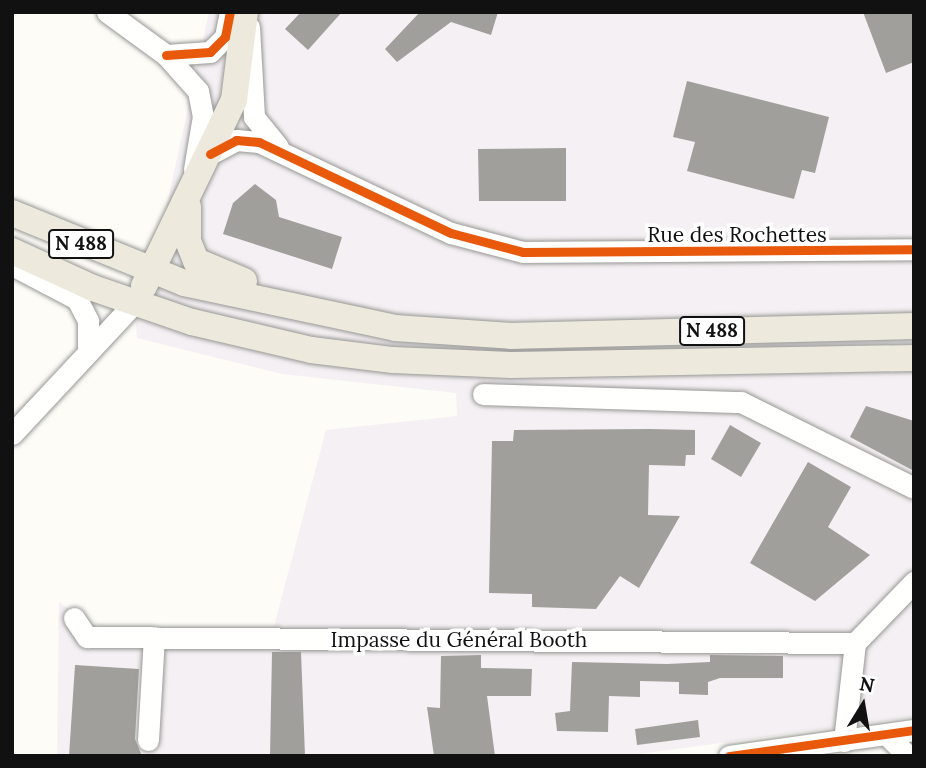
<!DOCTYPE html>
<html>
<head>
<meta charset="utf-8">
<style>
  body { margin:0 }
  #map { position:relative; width:926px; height:768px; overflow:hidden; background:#fdfcf7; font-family:Lora,serif }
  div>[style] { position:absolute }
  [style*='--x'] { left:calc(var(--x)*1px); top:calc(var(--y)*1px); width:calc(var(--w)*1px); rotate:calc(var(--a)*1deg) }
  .industrial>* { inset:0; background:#f5f0f3 }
  .building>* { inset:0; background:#a19f9c }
  .roads { filter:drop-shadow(0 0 2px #979795) drop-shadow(0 0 2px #979795) }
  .minor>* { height:21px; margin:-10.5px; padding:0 10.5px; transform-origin:10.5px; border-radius:10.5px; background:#fffffe }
  .major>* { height:26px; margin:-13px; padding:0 13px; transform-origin:13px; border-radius:13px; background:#ede9dc }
  .cycleway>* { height:9px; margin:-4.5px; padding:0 4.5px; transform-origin:4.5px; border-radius:4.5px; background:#e8590c }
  span { translate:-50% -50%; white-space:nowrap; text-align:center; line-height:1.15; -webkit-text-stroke:7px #fff; paint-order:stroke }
  .shield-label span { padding:2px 5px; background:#fff; border:2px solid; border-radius:5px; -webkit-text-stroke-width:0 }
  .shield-label { font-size:19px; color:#111; font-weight:700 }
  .street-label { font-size:21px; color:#111 }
  .frame { position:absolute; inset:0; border:14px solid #111; pointer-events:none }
  .north { position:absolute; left:828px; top:670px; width:70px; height:70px; -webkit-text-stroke:5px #fff; paint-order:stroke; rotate:11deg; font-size:19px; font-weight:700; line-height:28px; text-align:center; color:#111 }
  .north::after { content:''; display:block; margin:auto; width:24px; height:32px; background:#111; clip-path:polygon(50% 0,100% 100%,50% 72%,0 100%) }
</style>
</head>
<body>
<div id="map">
  <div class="industrial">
    <i style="clip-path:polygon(209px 12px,914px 12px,914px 717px,624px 756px,57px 756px,59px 602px,95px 627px,273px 630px,326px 430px,457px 416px,456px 393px,282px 374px,137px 338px,134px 303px,152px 272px)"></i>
  </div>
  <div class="building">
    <i style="clip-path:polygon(301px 12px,342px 12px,308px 50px,285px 29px)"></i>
    <i style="clip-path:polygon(420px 12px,498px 12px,491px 35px,451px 22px,397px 62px,385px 49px)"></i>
    <i style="clip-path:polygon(863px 12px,914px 12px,914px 62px,886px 73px)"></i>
    <i style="clip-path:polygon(687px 81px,829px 117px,815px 173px,802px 170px,794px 199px,687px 171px,695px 142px,673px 137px)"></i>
    <i style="clip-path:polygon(566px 148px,566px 201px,479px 201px,478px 149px)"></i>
    <i style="clip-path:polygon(255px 184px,276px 200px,279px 217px,342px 237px,332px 269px,223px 234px,233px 203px)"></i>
    <i style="clip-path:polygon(866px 406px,914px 421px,914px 471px,850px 437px)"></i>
    <i style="clip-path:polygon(730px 425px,761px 443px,741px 477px,711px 459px)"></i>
    <i style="clip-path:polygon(650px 429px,695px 430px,695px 455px,686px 455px,685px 466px,649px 465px,648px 515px,680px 516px,639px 588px,620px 576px,596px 609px,532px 607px,532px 594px,489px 593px,492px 441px,513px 441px,514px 430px)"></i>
    <i style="clip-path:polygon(808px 462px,851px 487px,828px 527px,870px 555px,815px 601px,750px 563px)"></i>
    <i style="clip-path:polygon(272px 652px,301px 652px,305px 756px,270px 756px)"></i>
    <i style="clip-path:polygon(481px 655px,481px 668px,532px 669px,531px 696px,487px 696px,495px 756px,434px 756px,427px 707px,440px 708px,441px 656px)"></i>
    <i style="clip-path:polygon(710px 655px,783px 656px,783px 678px,720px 678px,708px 682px,708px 695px,679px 694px,679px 682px,640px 681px,640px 697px,609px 696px,608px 732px,557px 731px,555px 713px,570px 711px,572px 662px,667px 664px,710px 662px)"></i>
    <i style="clip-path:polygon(75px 665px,139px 669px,135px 739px,142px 756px,69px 756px)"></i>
    <i style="clip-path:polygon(698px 720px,700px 737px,637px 745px,635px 729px)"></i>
  </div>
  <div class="roads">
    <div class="minor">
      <i style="--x:107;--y:12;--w:73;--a:36.1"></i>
      <i style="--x:166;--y:55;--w:48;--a:48.4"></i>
      <i style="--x:198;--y:91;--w:25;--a:79"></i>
      <i style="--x:203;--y:116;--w:54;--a:99.6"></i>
      <i style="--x:249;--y:27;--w:90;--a:86.8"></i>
      <i style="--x:254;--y:117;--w:38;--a:51"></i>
      <i style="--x:166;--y:55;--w:44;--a:-3.9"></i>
      <i style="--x:210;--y:52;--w:21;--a:-45"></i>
      <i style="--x:225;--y:37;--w:25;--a:-79"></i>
      <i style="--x:210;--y:154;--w:30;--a:-28"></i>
      <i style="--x:236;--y:140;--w:23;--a:5"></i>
      <i style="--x:259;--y:142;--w:212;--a:25.4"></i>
      <i style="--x:451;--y:233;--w:74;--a:14.8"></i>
      <i style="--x:523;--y:252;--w:391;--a:-0.4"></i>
      <i style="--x:12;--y:265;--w:73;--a:27.6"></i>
      <i style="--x:77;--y:299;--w:25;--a:63"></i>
      <i style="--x:88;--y:321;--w:31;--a:90"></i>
      <i style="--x:483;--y:394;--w:258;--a:1.8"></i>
      <i style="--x:741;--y:402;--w:193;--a:26.4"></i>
      <i style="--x:12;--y:434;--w:179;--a:-47"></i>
      <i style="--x:74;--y:618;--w:23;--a:56"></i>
      <i style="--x:87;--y:637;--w:768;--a:0.45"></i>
      <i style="--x:855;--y:643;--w:85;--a:-46"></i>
      <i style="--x:887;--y:735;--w:30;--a:45"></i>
      <i style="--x:148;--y:740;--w:103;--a:-86.7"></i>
      <i style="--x:844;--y:741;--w:99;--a:-83.6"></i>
      <i style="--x:729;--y:756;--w:187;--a:-8"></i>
    </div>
    <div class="major">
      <i style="--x:188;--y:207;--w:34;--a:90"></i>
      <i style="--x:188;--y:241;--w:22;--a:68"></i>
      <i style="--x:196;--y:261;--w:52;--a:22.6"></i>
      <i style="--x:12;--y:213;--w:186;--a:22.1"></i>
      <i style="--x:184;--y:283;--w:216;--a:12"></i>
      <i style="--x:395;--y:328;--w:116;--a:3.9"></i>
      <i style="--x:511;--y:336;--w:403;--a:-1.4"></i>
      <i style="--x:12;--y:251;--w:89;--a:24.6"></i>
      <i style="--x:93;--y:288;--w:105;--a:19"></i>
      <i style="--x:192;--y:322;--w:122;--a:13.2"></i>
      <i style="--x:311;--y:350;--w:83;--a:7"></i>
      <i style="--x:393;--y:360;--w:118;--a:2.4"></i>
      <i style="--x:511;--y:365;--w:403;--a:-1"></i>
      <i style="--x:144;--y:286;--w:207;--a:-64.2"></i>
      <i style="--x:234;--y:100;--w:89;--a:-82.9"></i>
    </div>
  </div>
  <div class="cycleway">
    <i style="--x:166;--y:55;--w:44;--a:-3.9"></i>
    <i style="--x:210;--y:52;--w:21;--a:-45"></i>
    <i style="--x:225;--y:37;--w:25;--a:-79"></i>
    <i style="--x:210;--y:154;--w:30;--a:-28"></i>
    <i style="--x:236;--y:140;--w:23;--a:5"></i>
    <i style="--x:259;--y:142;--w:212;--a:25.4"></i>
    <i style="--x:451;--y:233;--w:74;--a:14.8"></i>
    <i style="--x:523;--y:252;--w:391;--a:-0.4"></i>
    <i style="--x:729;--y:756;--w:187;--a:-8"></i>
  </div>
  <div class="shield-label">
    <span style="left:81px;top:244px">N 488</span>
    <span style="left:712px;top:331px">N 488</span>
  </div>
  <div class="street-label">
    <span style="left:737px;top:235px">Rue des Rochettes</span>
    <span style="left:459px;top:640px">Impasse du Général Booth</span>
  </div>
  <div class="frame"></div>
  <div class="north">N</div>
</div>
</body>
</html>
